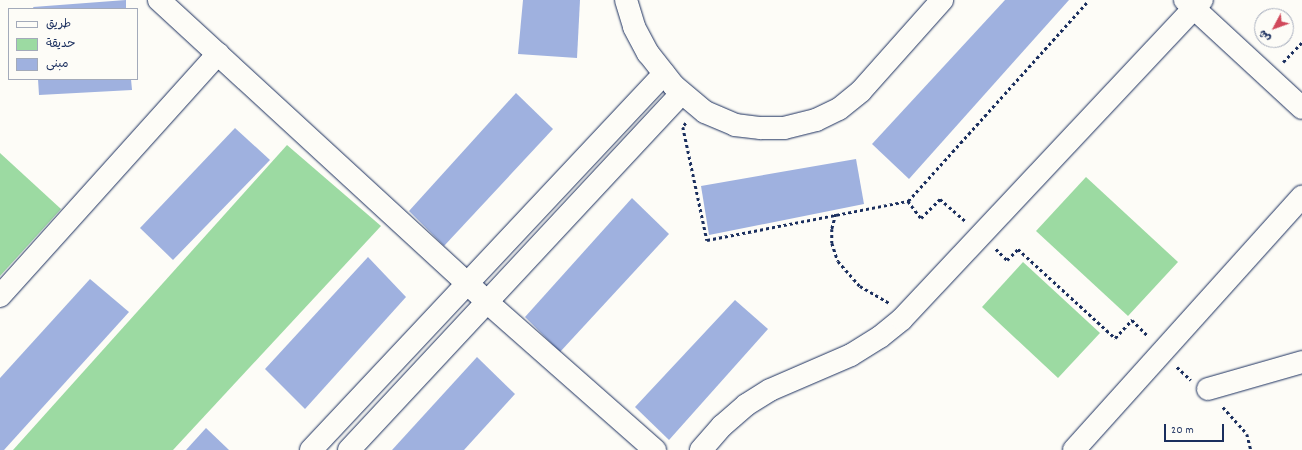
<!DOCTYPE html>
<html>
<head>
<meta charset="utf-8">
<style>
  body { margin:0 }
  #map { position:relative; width:1302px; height:450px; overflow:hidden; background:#fdfcf7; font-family:Dekko,"Playpen Sans Arabic",sans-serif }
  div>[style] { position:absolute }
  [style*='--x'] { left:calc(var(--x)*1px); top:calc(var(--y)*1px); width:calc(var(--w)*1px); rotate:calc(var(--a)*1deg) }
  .green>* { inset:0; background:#9cdaa2 }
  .building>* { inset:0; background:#9fb1df }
  .path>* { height:2.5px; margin-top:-1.25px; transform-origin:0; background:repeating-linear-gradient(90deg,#1b2f5e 0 3px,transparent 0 6px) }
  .roads { filter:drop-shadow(0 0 1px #1b2f5e) drop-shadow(0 0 1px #1b2f5e) }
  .minor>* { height:22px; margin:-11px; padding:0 11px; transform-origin:11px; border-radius:11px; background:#fdfcf7 }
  span { translate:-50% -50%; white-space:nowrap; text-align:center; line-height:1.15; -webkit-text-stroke:4px #fdfcf7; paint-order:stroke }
  .legend { position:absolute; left:8px; top:8px; width:130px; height:72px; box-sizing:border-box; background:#fdfcf7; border:1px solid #a3aaba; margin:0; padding:5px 7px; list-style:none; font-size:12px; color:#1b2f5e }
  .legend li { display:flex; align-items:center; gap:8px; height:20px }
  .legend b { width:20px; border:1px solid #a3aaba }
  .north { position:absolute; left:1254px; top:8px; width:40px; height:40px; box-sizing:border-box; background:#fdfcf7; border:1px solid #a3aaba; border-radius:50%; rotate:229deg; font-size:11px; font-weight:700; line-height:16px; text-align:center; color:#1b2f5e }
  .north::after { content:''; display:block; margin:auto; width:14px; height:18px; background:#d1495b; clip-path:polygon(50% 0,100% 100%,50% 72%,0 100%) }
  .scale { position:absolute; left:1164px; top:424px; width:60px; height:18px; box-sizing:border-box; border:2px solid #1b2f5e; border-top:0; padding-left:5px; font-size:12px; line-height:14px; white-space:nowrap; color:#1b2f5e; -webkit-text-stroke:3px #fdfcf7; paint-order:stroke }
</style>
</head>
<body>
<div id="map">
  <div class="green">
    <i style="clip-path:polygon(287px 145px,381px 226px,173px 450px,13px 450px)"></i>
    <i style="clip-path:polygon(0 153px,61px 209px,0 276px)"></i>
    <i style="clip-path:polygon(1086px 177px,1178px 262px,1128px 316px,1036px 231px)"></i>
    <i style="clip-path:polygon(1023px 262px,1100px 333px,1058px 378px,982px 307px)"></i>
  </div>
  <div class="building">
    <i style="clip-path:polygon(126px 0,126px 9px,34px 9px,33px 7px)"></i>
    <i style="clip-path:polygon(523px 0,580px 0,577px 58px,518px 54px)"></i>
    <i style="clip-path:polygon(1005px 0,1069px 0,909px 179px,872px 144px)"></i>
    <i style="clip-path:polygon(38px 79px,131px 79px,132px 90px,39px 95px)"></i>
    <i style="clip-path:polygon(516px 93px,553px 129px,444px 246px,409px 211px)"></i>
    <i style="clip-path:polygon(235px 128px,270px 160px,173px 260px,140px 228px)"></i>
    <i style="clip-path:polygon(856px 159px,864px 204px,709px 235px,701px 186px)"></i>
    <i style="clip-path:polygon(632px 198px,669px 234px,560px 352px,525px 317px)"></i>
    <i style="clip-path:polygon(368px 257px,406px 297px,305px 409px,265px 369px)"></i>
    <i style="clip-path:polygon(90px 279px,129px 312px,4px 450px,0 450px,0 378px)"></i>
    <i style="clip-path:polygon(735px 300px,768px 329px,669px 440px,635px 407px)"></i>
    <i style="clip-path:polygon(477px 357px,515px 394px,464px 450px,392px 450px)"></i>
    <i style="clip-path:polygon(206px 428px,229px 450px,186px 450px)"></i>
  </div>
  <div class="path">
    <i style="--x:1283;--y:62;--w:28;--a:-46"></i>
    <i style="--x:686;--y:123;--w:5;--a:127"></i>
    <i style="--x:683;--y:127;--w:116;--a:78"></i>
    <i style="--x:707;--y:240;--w:205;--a:-11"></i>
    <i style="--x:908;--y:201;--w:270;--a:-48"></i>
    <i style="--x:908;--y:201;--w:21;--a:53"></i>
    <i style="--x:921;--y:218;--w:27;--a:-45"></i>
    <i style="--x:940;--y:199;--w:35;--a:41"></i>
    <i style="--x:836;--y:214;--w:16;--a:105"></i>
    <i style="--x:832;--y:229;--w:14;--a:90"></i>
    <i style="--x:832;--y:243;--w:19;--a:72"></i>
    <i style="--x:838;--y:261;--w:33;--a:49"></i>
    <i style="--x:860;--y:286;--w:34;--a:30"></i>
    <i style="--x:996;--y:249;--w:16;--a:45"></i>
    <i style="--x:1007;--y:260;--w:16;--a:-45"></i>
    <i style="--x:1018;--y:249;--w:132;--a:42.5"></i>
    <i style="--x:1115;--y:338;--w:25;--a:-47"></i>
    <i style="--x:1132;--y:320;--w:24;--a:45"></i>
    <i style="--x:1177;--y:367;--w:19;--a:43"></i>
    <i style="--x:1223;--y:407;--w:36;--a:48"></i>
    <i style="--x:1247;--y:434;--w:16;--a:76"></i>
  </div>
  <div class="roads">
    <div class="minor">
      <i style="--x:159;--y:0;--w:446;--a:42.6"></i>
      <i style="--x:487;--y:302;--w:224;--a:41.4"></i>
      <i style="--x:626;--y:0;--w:28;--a:73"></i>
      <i style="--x:634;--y:27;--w:30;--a:62"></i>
      <i style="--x:648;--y:53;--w:42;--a:51.8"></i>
      <i style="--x:674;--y:86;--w:40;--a:40"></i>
      <i style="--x:705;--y:112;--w:33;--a:23"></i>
      <i style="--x:735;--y:125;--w:26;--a:7"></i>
      <i style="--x:761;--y:128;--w:23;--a:0"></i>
      <i style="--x:784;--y:128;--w:33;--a:-14"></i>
      <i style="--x:816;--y:120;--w:25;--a:-26"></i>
      <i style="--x:839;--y:109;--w:28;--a:-39"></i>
      <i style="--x:861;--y:91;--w:122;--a:-48.3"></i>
      <i style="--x:1185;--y:0;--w:159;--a:42.7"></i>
      <i style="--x:0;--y:296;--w:326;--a:-48"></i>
      <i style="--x:1208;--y:389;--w:98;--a:-16"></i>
      <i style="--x:311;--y:450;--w:516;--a:-46.81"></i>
      <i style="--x:349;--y:450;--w:488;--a:-47"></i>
      <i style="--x:701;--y:450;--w:32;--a:-49"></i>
      <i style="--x:722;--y:426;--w:32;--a:-41"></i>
      <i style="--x:746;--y:405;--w:28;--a:-32"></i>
      <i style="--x:770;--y:390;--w:88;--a:-23.4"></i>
      <i style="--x:851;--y:355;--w:34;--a:-32"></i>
      <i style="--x:880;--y:337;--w:28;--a:-39"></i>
      <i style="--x:902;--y:319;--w:438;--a:-46.8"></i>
      <i style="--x:1074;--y:450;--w:341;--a:-48"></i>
    </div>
  </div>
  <ul class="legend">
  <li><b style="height:5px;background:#fdfcf7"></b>طريق</li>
  <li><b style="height:11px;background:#9cdaa2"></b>حديقة</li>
  <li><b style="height:11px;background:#9fb1df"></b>مبنى</li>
  </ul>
  <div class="north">ش</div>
  <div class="scale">20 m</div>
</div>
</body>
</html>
